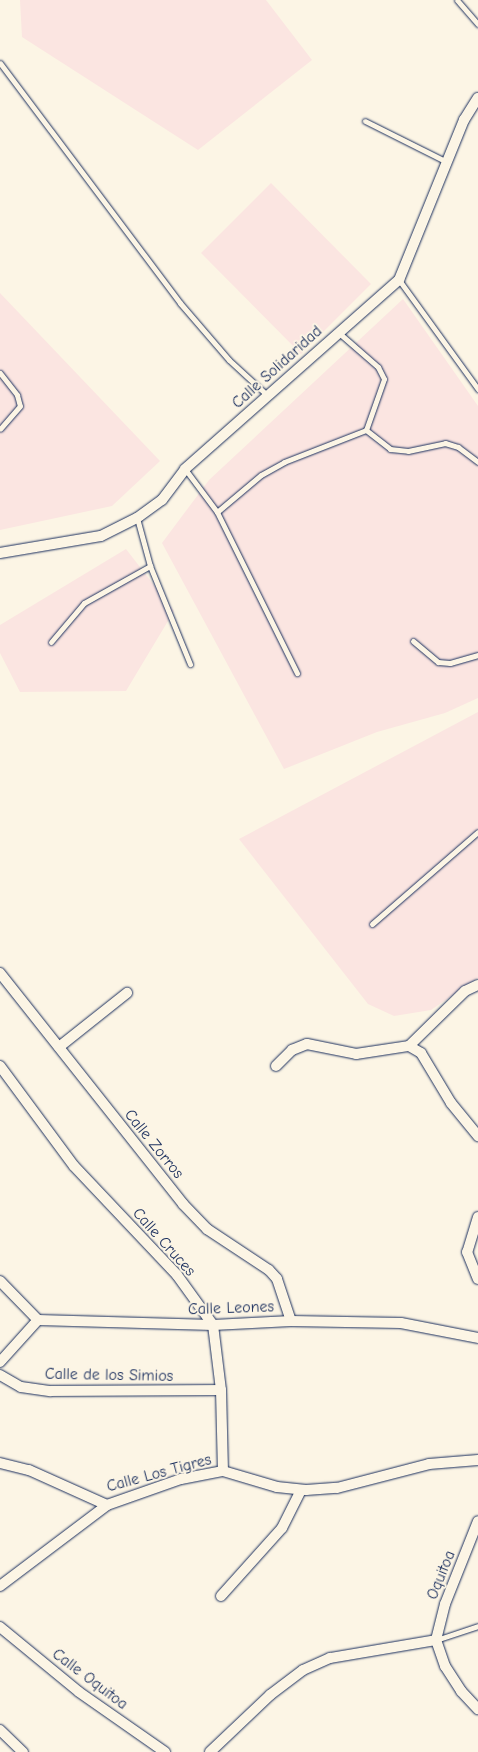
<!DOCTYPE html>
<html>
<head>
<meta charset="utf-8">
<style>
  body { margin:0 }
  #map { position:relative; width:478px; height:1752px; overflow:hidden; background:#fcf5e5; font-family:"Comic Neue",sans-serif }
  div>[style] { position:absolute }
  [style*='--x'] { left:calc(var(--x)*1px); top:calc(var(--y)*1px); width:calc(var(--w)*1px); rotate:calc(var(--a)*1deg) }
  .built>* { inset:0; background:#fbe5e1 }
  .roads { filter:drop-shadow(0 0 1px #1b2f5e) drop-shadow(0 0 1px #1b2f5e) }
  .service>* { height:5px; margin:-2.5px; padding:0 2.5px; transform-origin:2.5px; border-radius:2.5px; background:#fcf5e5 }
  .minor>* { height:10px; margin:-5px; padding:0 5px; transform-origin:5px; border-radius:5px; background:#fcf5e5 }
  span { translate:-50% -50%; white-space:nowrap; text-align:center; line-height:1.15; -webkit-text-stroke:4px #fcf5e5; paint-order:stroke }
  .street-label { font-size:16px; color:#1b2f5e }
</style>
</head>
<body>
<div id="map">
  <div class="built">
    <i style="clip-path:polygon(20px 0,266px 0,312px 60px,198px 150px,22px 37px)"></i>
    <i style="clip-path:polygon(271px 183px,371px 284px,301px 354px,201px 253px)"></i>
    <i style="clip-path:polygon(0 293px,160px 461px,112px 506px,0 530px)"></i>
    <i style="clip-path:polygon(403px 299px,478px 406px,478px 698px,445px 713px,377px 732px,284px 769px,162px 543px,209px 480px)"></i>
    <i style="clip-path:polygon(126px 549px,174px 611px,126px 691px,20px 692px,0 653px,0 625px)"></i>
    <i style="clip-path:polygon(478px 712px,478px 978px,431px 1010px,394px 1016px,368px 1004px,239px 839px)"></i>
  </div>
  <div class="roads">
    <div class="service">
      <i style="--x:457;--y:0;--w:32;--a:49"></i>
      <i style="--x:0;--y:63;--w:300;--a:53.1"></i>
      <i style="--x:180;--y:303;--w:75;--a:49.3"></i>
      <i style="--x:229;--y:360;--w:53;--a:42.7"></i>
      <i style="--x:365;--y:121;--w:92;--a:26.6"></i>
      <i style="--x:399;--y:280;--w:135;--a:54.1"></i>
      <i style="--x:339;--y:333;--w:52;--a:41.1"></i>
      <i style="--x:378;--y:367;--w:13;--a:63"></i>
      <i style="--x:384;--y:379;--w:54;--a:109.4"></i>
      <i style="--x:0;--y:373;--w:28;--a:52"></i>
      <i style="--x:17;--y:395;--w:11;--a:75"></i>
      <i style="--x:20;--y:406;--w:30;--a:131"></i>
      <i style="--x:185;--y:469;--w:54;--a:53.3"></i>
      <i style="--x:217;--y:512;--w:180;--a:63.6"></i>
      <i style="--x:217;--y:512;--w:57;--a:-40.1"></i>
      <i style="--x:261;--y:475;--w:26;--a:-29"></i>
      <i style="--x:284;--y:462;--w:88;--a:-21.3"></i>
      <i style="--x:366;--y:430;--w:31;--a:38"></i>
      <i style="--x:390;--y:449;--w:18;--a:6"></i>
      <i style="--x:408;--y:451;--w:38;--a:-12"></i>
      <i style="--x:445;--y:443;--w:14;--a:17"></i>
      <i style="--x:458;--y:447;--w:25;--a:37"></i>
      <i style="--x:137;--y:518;--w:50;--a:74.8"></i>
      <i style="--x:150;--y:566;--w:106;--a:67.8"></i>
      <i style="--x:413;--y:641;--w:33;--a:40"></i>
      <i style="--x:438;--y:662;--w:12;--a:5"></i>
      <i style="--x:450;--y:663;--w:29;--a:-16"></i>
      <i style="--x:51;--y:642;--w:51;--a:-49.8"></i>
      <i style="--x:84;--y:603;--w:76;--a:-29.3"></i>
      <i style="--x:372;--y:924;--w:140;--a:-41"></i>
      <i style="--x:436;--y:1640;--w:44;--a:-18.4"></i>
    </div>
    <div class="minor">
      <i style="--x:0;--y:553;--w:102;--a:-9.6"></i>
      <i style="--x:101;--y:536;--w:40;--a:-26.6"></i>
      <i style="--x:137;--y:518;--w:31;--a:-36"></i>
      <i style="--x:162;--y:500;--w:39;--a:-53"></i>
      <i style="--x:185;--y:469;--w:286;--a:-41.5"></i>
      <i style="--x:399;--y:280;--w:173;--a:-67.9"></i>
      <i style="--x:464;--y:120;--w:26;--a:-58"></i>
      <i style="--x:0;--y:973;--w:295;--a:51.6"></i>
      <i style="--x:183;--y:1204;--w:35;--a:46"></i>
      <i style="--x:207;--y:1229;--w:74;--a:33.5"></i>
      <i style="--x:269;--y:1270;--w:12;--a:48"></i>
      <i style="--x:277;--y:1279;--w:44;--a:71.6"></i>
      <i style="--x:409;--y:1046;--w:78;--a:-44.5"></i>
      <i style="--x:465;--y:991;--w:14;--a:-25"></i>
      <i style="--x:59;--y:1047;--w:87;--a:-38.5"></i>
      <i style="--x:0;--y:1066;--w:124;--a:53.5"></i>
      <i style="--x:74;--y:1166;--w:150;--a:46.6"></i>
      <i style="--x:177;--y:1275;--w:62;--a:54.2"></i>
      <i style="--x:213;--y:1325;--w:65;--a:83"></i>
      <i style="--x:221;--y:1390;--w:81;--a:88.6"></i>
      <i style="--x:276;--y:1066;--w:23;--a:-45"></i>
      <i style="--x:292;--y:1050;--w:16;--a:-22"></i>
      <i style="--x:307;--y:1044;--w:50;--a:11.5"></i>
      <i style="--x:356;--y:1054;--w:54;--a:-8.6"></i>
      <i style="--x:409;--y:1046;--w:14;--a:30"></i>
      <i style="--x:421;--y:1053;--w:58;--a:59"></i>
      <i style="--x:451;--y:1103;--w:43;--a:50.7"></i>
      <i style="--x:478;--y:1217;--w:37;--a:107"></i>
      <i style="--x:467;--y:1252;--w:29;--a:68"></i>
      <i style="--x:0;--y:1281;--w:54;--a:45.7"></i>
      <i style="--x:38;--y:1320;--w:175;--a:1.6"></i>
      <i style="--x:213;--y:1325;--w:78;--a:-2.9"></i>
      <i style="--x:291;--y:1321;--w:110;--a:1"></i>
      <i style="--x:401;--y:1323;--w:78;--a:11"></i>
      <i style="--x:0;--y:1362;--w:57;--a:-47.9"></i>
      <i style="--x:0;--y:1375;--w:24;--a:30"></i>
      <i style="--x:21;--y:1387;--w:30;--a:8"></i>
      <i style="--x:51;--y:1391;--w:170;--a:-0.3"></i>
      <i style="--x:0;--y:1463;--w:30;--a:14"></i>
      <i style="--x:29;--y:1470;--w:85;--a:24.2"></i>
      <i style="--x:107;--y:1505;--w:78;--a:-19.4"></i>
      <i style="--x:181;--y:1479;--w:43;--a:-10.8"></i>
      <i style="--x:223;--y:1471;--w:56;--a:16.5"></i>
      <i style="--x:277;--y:1487;--w:29;--a:6"></i>
      <i style="--x:306;--y:1490;--w:31;--a:-4"></i>
      <i style="--x:337;--y:1488;--w:95;--a:-14.6"></i>
      <i style="--x:429;--y:1464;--w:49;--a:-4.7"></i>
      <i style="--x:0;--y:1586;--w:134;--a:-37.1"></i>
      <i style="--x:221;--y:1596;--w:91;--a:-48.1"></i>
      <i style="--x:282;--y:1528;--w:42;--a:-63.4"></i>
      <i style="--x:0;--y:1627;--w:102;--a:39.4"></i>
      <i style="--x:79;--y:1692;--w:105;--a:34.9"></i>
      <i style="--x:436;--y:1640;--w:37;--a:-76"></i>
      <i style="--x:445;--y:1604;--w:89;--a:-68.3"></i>
      <i style="--x:436;--y:1640;--w:28;--a:71"></i>
      <i style="--x:445;--y:1666;--w:30;--a:57"></i>
      <i style="--x:461;--y:1691;--w:25;--a:47"></i>
      <i style="--x:0;--y:1730;--w:32;--a:44"></i>
      <i style="--x:210;--y:1752;--w:83;--a:-43.5"></i>
      <i style="--x:270;--y:1695;--w:41;--a:-37.1"></i>
      <i style="--x:303;--y:1670;--w:30;--a:-24"></i>
      <i style="--x:330;--y:1658;--w:108;--a:-9.6"></i>
    </div>
  </div>
  <div class="street-label">
    <span style="left:277px;top:367px;rotate:-42deg">Calle Solidaridad</span>
    <span style="left:154px;top:1144px;rotate:51deg">Calle Zorros</span>
    <span style="left:164px;top:1242px;rotate:48deg">Calle Cruces</span>
    <span style="left:231px;top:1308px;rotate:-2deg">Calle Leones</span>
    <span style="left:109px;top:1375px;rotate:1deg">Calle de los Simios</span>
    <span style="left:159px;top:1473px;rotate:-15deg">Calle Los Tigres</span>
    <span style="left:441px;top:1575px;rotate:-68deg">Oquitoa</span>
    <span style="left:90px;top:1679px;rotate:37deg">Calle Oquitoa</span>
  </div>
</div>
</body>
</html>
